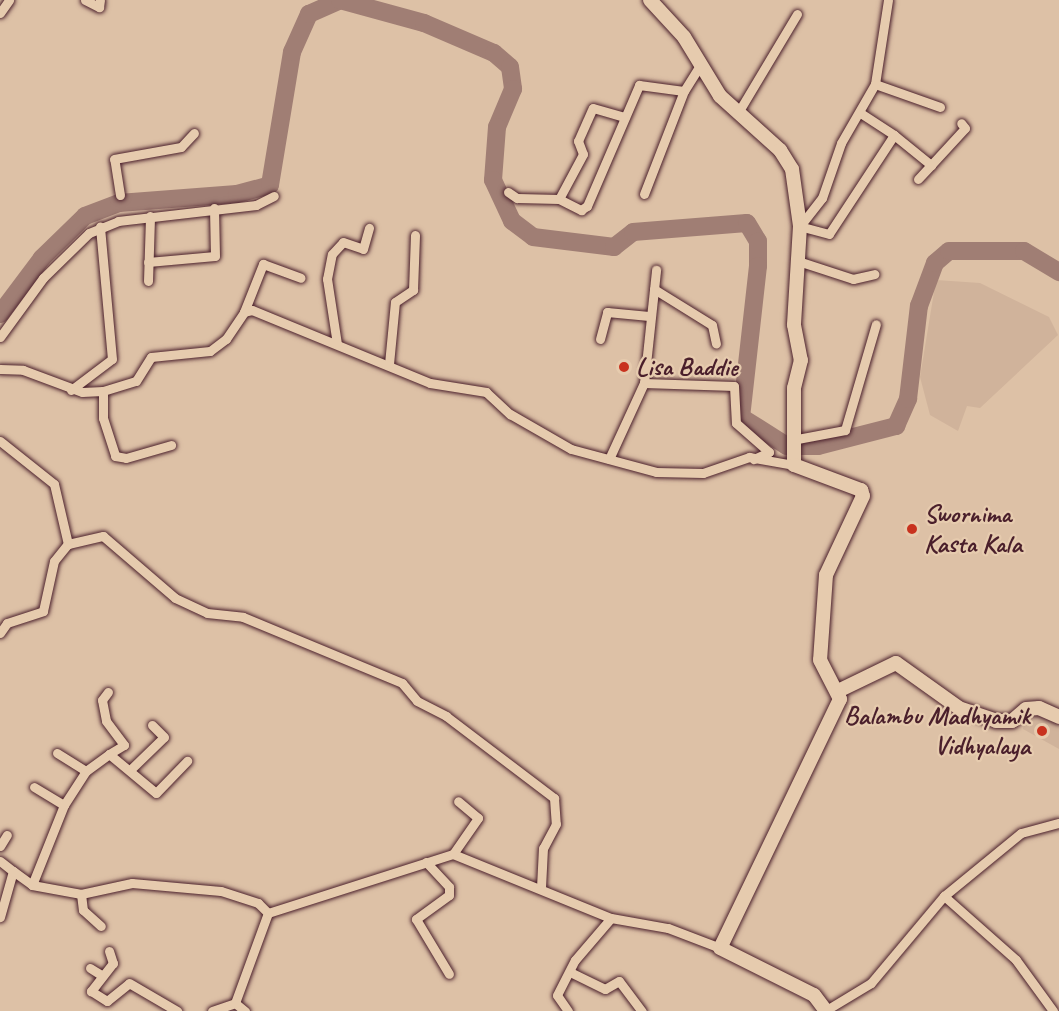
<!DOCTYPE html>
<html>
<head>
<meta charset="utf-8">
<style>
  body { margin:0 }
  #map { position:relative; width:1059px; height:1011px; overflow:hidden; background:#ddc1a6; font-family:Caveat,sans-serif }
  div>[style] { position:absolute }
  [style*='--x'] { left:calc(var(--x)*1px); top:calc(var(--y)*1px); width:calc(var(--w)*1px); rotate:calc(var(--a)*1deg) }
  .built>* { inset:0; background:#d0b39b }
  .river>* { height:18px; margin:-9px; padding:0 9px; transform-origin:9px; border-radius:9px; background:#a07e74 }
  .roads { filter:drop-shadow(0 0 2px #4a1f2b) drop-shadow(0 0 2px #4a1f2b) }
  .street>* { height:9px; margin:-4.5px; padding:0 4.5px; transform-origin:4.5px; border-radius:4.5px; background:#e6cbae }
  .secondary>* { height:14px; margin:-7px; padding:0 7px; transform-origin:7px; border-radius:7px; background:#e6cbae }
  .dots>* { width:16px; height:16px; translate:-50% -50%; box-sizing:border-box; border:3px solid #e6cbae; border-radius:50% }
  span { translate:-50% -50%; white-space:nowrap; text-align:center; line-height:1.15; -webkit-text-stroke:4.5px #e6cbae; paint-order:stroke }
  .poi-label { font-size:26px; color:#4a1f2b; font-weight:700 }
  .left { translate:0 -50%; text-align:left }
  .right { translate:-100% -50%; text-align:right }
</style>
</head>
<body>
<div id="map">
  <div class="built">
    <i style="clip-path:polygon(936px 280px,980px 283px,1049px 317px,1058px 335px,980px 408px,967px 406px,958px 431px,930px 415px,920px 377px)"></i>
    <i style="clip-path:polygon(1028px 711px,1059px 719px,1059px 749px,1023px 729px)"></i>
  </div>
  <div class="river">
    <i style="--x:0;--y:314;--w:70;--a:-53.1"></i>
    <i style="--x:42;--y:258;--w:60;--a:-44.3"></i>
    <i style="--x:85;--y:216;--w:36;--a:-21"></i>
    <i style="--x:119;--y:203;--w:118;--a:-4.4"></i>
    <i style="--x:237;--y:194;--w:34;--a:-15"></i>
    <i style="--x:270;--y:185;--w:135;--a:-80.6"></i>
    <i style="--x:292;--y:52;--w:42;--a:-65.9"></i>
    <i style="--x:309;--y:14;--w:34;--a:-24"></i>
    <i style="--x:340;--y:0;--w:87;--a:15.3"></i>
    <i style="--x:424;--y:23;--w:76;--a:23.2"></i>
    <i style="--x:494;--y:53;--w:21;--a:41"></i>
    <i style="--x:510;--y:67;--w:22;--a:82"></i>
    <i style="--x:513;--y:89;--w:41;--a:112.8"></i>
    <i style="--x:497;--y:127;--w:53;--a:94.3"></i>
    <i style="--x:493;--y:180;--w:45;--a:65.1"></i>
    <i style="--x:512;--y:221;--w:26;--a:37"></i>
    <i style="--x:533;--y:237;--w:82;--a:7"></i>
    <i style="--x:614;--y:247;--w:24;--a:-38"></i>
    <i style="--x:633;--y:232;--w:114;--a:-4.5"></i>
    <i style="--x:747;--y:223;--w:21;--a:59"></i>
    <i style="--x:758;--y:241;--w:25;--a:90"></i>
    <i style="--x:758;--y:266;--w:152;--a:96.4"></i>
    <i style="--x:741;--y:417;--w:54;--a:32.2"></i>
    <i style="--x:787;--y:446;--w:31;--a:0"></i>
    <i style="--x:818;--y:446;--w:81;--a:-14.4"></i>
    <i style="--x:896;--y:426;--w:30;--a:-66"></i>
    <i style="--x:908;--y:399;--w:94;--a:-83.3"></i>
    <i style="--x:919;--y:306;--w:46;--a:-69.6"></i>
    <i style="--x:935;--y:263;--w:18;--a:-41"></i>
    <i style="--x:949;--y:251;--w:75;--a:0"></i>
    <i style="--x:1024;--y:251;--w:41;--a:31"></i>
  </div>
  <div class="roads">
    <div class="street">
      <i style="--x:85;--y:0;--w:16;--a:27"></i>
      <i style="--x:99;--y:7;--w:7;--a:-82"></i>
      <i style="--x:0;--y:13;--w:16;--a:-55"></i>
      <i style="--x:875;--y:84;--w:69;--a:19.5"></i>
      <i style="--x:739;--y:111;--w:113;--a:-59.1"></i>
      <i style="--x:862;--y:114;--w:38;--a:33"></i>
      <i style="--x:894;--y:135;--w:118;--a:123.3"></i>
      <i style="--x:829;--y:234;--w:30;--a:-165"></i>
      <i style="--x:800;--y:226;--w:36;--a:-52"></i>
      <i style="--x:822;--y:198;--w:58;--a:-70.9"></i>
      <i style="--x:841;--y:143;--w:68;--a:-60"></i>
      <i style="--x:875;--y:84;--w:85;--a:-81.2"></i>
      <i style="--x:894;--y:135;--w:48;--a:39"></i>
      <i style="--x:931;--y:165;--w:50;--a:-47.4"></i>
      <i style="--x:965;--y:128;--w:6;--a:-129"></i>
      <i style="--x:918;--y:179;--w:19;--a:-47"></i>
      <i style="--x:508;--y:192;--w:11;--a:34"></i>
      <i style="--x:517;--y:198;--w:42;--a:1.4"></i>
      <i style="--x:559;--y:199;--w:25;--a:27"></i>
      <i style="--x:581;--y:210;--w:7;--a:-34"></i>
      <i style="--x:587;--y:206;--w:132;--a:-66.7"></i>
      <i style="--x:639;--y:85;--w:45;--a:7.6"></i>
      <i style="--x:684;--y:91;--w:28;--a:-58"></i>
      <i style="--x:644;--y:194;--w:110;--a:-68.8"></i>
      <i style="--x:120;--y:195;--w:36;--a:-99"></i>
      <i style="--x:114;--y:159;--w:68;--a:-10.2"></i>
      <i style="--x:181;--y:147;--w:19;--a:-47"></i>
      <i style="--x:559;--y:199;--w:51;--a:-61.9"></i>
      <i style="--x:583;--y:154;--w:14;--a:-111"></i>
      <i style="--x:578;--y:141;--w:36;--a:-66"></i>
      <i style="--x:593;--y:108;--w:33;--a:16"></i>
      <i style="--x:798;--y:261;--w:58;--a:18.1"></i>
      <i style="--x:853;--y:279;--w:22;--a:-13"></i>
      <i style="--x:148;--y:262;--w:67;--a:-5.1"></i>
      <i style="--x:215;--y:256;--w:48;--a:-91.2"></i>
      <i style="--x:148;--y:281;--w:65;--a:-88.2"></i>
      <i style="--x:654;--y:289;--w:68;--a:31.8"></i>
      <i style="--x:712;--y:325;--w:19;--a:78"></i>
      <i style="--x:244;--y:312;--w:52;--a:-68.4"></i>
      <i style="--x:263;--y:264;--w:40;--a:20.2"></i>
      <i style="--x:0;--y:337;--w:73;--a:-53.9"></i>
      <i style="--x:43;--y:278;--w:64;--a:-44.4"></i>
      <i style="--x:89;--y:233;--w:31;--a:-22"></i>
      <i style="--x:118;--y:221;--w:139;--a:-6.6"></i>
      <i style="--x:256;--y:205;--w:20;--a:-27"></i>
      <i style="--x:600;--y:339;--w:28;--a:-75"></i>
      <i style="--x:607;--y:312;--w:42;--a:5.4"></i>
      <i style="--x:337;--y:344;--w:66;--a:-98.7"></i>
      <i style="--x:327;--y:279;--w:25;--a:-79"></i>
      <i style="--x:332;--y:254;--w:16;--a:-47"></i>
      <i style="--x:343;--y:242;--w:21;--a:19"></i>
      <i style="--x:363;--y:249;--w:22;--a:-74"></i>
      <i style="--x:389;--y:364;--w:62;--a:-84.5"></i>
      <i style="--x:395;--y:302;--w:22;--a:-34"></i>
      <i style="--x:413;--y:290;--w:55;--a:-87.9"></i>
      <i style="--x:0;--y:369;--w:23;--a:2"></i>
      <i style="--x:23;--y:370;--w:63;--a:20.4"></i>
      <i style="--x:82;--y:392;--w:21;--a:-3"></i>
      <i style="--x:103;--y:391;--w:34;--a:-17"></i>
      <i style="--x:136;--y:381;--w:28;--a:-58"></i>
      <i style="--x:151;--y:357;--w:59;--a:-5.8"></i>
      <i style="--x:210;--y:351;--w:20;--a:-37"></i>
      <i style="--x:226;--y:339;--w:32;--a:-56"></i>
      <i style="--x:244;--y:312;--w:8;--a:-14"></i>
      <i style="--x:252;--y:310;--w:192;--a:22.3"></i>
      <i style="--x:430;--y:383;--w:57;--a:9.1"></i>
      <i style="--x:486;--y:392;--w:33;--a:43"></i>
      <i style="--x:510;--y:414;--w:70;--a:29.8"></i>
      <i style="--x:571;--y:449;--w:88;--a:15.1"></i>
      <i style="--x:656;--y:472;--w:47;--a:1.2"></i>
      <i style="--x:703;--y:473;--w:49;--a:-19.2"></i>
      <i style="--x:749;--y:457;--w:46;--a:10.1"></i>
      <i style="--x:644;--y:383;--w:90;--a:1.9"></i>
      <i style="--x:734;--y:386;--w:37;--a:87"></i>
      <i style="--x:736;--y:423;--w:44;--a:41.3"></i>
      <i style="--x:769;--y:452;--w:17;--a:155"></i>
      <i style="--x:71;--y:390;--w:51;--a:-37.1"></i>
      <i style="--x:112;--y:359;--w:133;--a:-95.2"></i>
      <i style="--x:103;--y:391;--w:27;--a:90"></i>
      <i style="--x:103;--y:418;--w:40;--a:72"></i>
      <i style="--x:115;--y:456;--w:11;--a:10"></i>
      <i style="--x:126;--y:458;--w:47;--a:-16.1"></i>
      <i style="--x:792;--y:440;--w:54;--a:-10.7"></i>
      <i style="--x:845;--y:430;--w:110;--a:-73.7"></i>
      <i style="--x:0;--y:441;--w:69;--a:38.5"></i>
      <i style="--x:54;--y:484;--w:62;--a:76.9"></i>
      <i style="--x:609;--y:459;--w:84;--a:-65.3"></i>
      <i style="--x:644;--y:383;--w:114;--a:-83.9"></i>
      <i style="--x:0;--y:633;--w:12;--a:-55"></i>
      <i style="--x:7;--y:623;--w:38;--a:-18"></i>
      <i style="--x:43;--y:611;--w:51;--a:-77.6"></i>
      <i style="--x:54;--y:561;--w:22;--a:-51"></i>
      <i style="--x:68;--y:544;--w:36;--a:-13"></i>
      <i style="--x:103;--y:536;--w:95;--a:40.7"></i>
      <i style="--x:175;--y:598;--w:35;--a:25"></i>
      <i style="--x:207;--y:613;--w:36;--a:6"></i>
      <i style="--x:243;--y:617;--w:172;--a:22.5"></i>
      <i style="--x:402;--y:683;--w:23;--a:50"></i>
      <i style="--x:417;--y:701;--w:33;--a:27"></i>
      <i style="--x:446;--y:716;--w:136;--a:37.2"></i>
      <i style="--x:554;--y:798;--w:26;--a:86"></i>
      <i style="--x:556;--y:824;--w:27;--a:118"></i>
      <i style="--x:543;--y:848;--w:40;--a:92.9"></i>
      <i style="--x:108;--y:692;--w:10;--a:127"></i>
      <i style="--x:102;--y:700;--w:21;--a:79"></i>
      <i style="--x:106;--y:721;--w:30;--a:53"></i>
      <i style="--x:124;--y:745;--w:17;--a:149"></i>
      <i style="--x:57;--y:753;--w:34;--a:32"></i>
      <i style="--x:86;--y:771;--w:29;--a:-36"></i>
      <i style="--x:109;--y:754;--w:61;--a:39.7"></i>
      <i style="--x:156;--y:793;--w:45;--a:-45.9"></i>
      <i style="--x:130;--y:770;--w:47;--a:-44.1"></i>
      <i style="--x:164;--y:737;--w:17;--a:-135"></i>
      <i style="--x:34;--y:787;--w:35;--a:31"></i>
      <i style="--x:0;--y:846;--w:13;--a:-58"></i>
      <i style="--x:453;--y:854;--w:44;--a:-55.2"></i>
      <i style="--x:478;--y:818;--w:26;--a:-140"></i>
      <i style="--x:0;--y:861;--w:16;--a:38"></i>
      <i style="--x:13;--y:871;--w:48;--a:105.8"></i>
      <i style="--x:426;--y:862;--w:34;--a:47"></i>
      <i style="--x:449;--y:887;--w:8;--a:90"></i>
      <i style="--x:449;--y:895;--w:41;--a:144"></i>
      <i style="--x:416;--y:919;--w:64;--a:59"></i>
      <i style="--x:13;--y:871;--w:24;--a:36"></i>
      <i style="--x:32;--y:885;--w:50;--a:10.4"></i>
      <i style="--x:81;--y:894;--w:52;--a:-12.2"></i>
      <i style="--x:132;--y:883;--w:89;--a:5.1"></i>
      <i style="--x:221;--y:891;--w:39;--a:18"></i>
      <i style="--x:258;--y:903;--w:14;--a:45"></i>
      <i style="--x:32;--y:885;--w:86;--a:-68.2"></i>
      <i style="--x:64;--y:805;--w:40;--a:-57.1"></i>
      <i style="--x:81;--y:894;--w:16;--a:83"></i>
      <i style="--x:83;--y:910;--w:24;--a:42"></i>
      <i style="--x:944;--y:896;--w:96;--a:41.6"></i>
      <i style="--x:1016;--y:960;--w:63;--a:54"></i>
      <i style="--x:109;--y:951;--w:13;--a:72"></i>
      <i style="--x:113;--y:963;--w:36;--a:128"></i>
      <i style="--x:91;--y:991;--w:19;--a:32"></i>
      <i style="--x:107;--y:1001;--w:28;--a:-39"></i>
      <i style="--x:129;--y:983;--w:56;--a:30.3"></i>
      <i style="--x:90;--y:968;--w:13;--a:32"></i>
      <i style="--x:570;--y:972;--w:39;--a:26"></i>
      <i style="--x:605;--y:989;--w:16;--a:-30"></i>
      <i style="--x:619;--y:981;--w:38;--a:53"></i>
      <i style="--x:235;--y:1003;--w:13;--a:39"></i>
      <i style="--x:828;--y:1009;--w:50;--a:-31.2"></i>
      <i style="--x:871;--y:983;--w:114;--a:-50"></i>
      <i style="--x:944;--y:896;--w:99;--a:-39.3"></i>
      <i style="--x:1021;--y:833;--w:39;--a:-15"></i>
      <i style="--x:212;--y:1011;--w:24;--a:-19"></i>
      <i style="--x:235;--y:1003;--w:96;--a:-69.9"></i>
      <i style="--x:268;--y:913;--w:194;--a:-17.7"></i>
      <i style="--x:453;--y:854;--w:170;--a:22.1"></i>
      <i style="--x:611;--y:918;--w:58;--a:10"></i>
      <i style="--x:668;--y:928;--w:56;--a:21"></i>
      <i style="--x:568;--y:1011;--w:19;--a:-125"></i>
      <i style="--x:557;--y:995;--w:39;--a:-63"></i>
      <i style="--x:575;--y:960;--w:55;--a:-49.4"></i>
    </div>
    <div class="secondary">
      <i style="--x:650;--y:0;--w:50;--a:47.4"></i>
      <i style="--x:684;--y:37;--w:69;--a:58.6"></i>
      <i style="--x:720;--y:96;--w:81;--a:42"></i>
      <i style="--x:780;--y:150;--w:22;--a:58"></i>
      <i style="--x:792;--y:169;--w:58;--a:82"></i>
      <i style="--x:800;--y:226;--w:99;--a:93.5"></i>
      <i style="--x:794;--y:325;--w:36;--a:79"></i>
      <i style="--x:801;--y:360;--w:29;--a:104"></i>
      <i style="--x:794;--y:388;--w:77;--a:90"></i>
      <i style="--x:794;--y:465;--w:72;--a:20.5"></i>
      <i style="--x:861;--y:490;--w:6;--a:72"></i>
      <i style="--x:863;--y:496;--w:87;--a:115.1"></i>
      <i style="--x:826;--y:575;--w:85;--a:94"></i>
      <i style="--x:820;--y:660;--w:44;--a:62.9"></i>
      <i style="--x:840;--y:699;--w:276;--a:115.7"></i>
      <i style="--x:720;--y:948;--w:105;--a:26.6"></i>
      <i style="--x:814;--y:995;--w:20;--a:53"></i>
      <i style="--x:838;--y:691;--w:64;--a:-25.8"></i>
      <i style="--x:896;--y:663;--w:77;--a:35.5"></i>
      <i style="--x:959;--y:708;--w:39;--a:19"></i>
      <i style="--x:996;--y:721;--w:16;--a:0"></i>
      <i style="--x:1012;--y:721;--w:18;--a:-41"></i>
      <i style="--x:1026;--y:709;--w:13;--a:-4"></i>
      <i style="--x:1039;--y:708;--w:22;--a:24"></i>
    </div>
  </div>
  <div class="dots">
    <i style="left:624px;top:367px;background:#c8321e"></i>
    <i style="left:912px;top:529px;background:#c8321e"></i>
    <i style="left:1042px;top:731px;background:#c8321e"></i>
  </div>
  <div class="poi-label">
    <span class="left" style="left:636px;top:367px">Lisa Baddie</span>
    <span class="left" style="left:924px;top:529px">Swornima<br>Kasta Kala</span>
    <span class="right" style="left:1030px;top:731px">Balambu Madhyamik<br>Vidhyalaya</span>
  </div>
</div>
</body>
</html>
